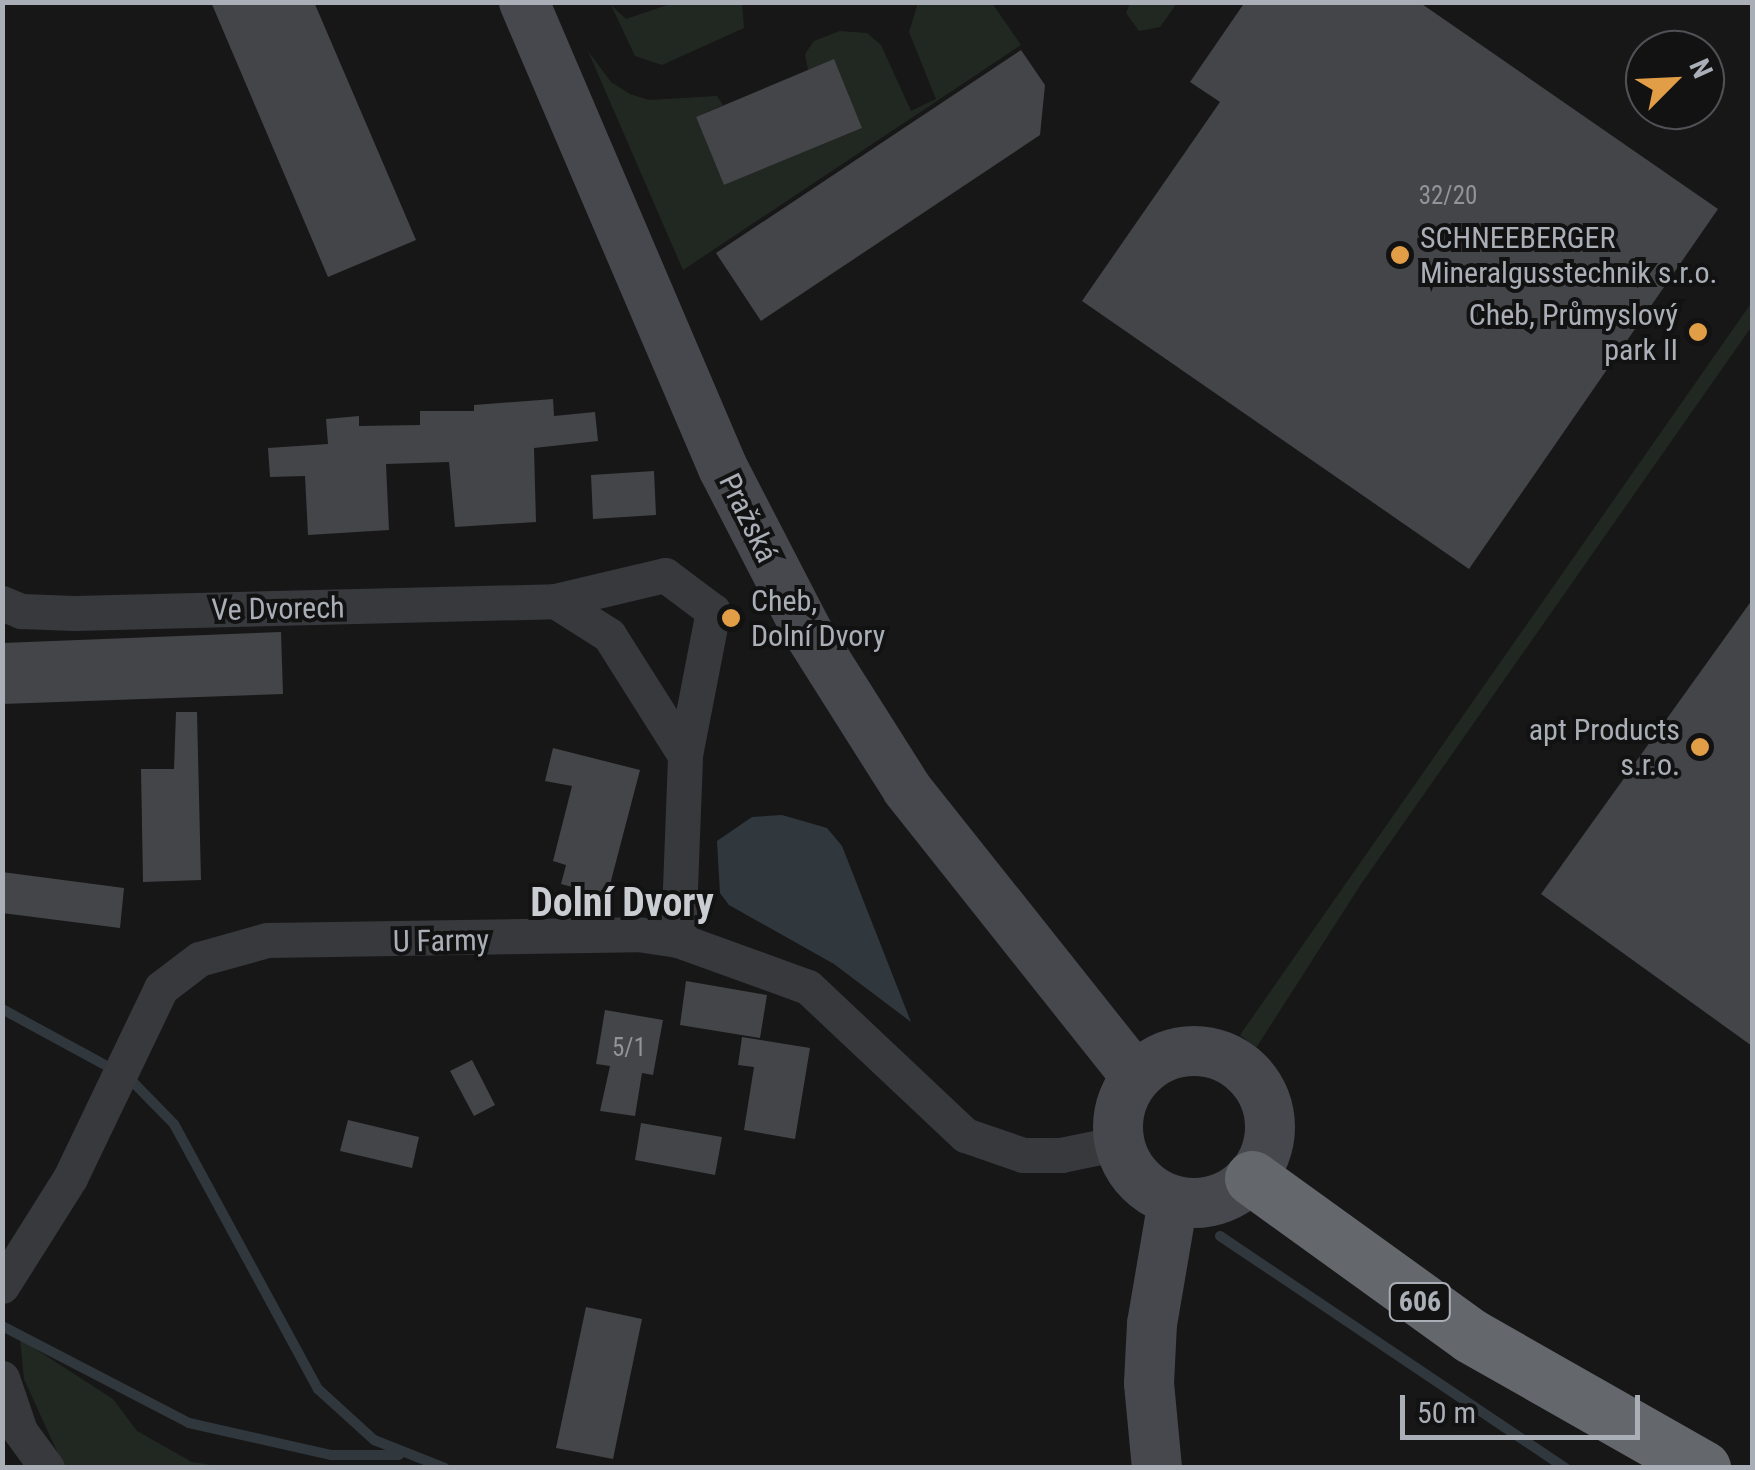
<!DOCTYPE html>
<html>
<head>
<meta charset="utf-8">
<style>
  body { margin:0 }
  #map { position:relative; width:1755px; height:1470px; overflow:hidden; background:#171718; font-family:"Roboto Condensed",sans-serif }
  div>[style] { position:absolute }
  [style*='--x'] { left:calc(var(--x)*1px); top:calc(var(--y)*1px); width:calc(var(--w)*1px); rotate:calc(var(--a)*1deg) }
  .green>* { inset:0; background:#212821 }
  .water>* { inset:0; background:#30383d }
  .stream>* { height:10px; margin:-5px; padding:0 5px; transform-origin:5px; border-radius:5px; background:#30383d }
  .building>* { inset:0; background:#444548 }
  .street>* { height:35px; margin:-17.5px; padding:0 17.5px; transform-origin:17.5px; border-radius:17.5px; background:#38393d }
  .secondary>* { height:50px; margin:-25px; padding:0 25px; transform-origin:25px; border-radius:25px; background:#46484d }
  .secondary>.ring { margin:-25px; padding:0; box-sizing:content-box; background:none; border:50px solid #46484d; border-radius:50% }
  .highway>* { height:55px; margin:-27.5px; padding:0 27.5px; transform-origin:27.5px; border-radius:27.5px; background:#64686d }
  .dots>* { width:28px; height:28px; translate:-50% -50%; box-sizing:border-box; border:5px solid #121213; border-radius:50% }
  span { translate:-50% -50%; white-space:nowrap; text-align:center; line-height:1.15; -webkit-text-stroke:8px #121213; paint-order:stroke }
  .number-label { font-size:25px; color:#90949b }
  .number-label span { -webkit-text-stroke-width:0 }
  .shield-label span { padding:2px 8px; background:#121213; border:2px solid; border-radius:8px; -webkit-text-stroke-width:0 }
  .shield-label { font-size:28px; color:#aaafb7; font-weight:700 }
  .poi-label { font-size:30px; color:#aaafb7 }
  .left { translate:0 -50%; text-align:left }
  .right { translate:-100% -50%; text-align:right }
  .street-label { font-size:30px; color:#aaafb7 }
  .district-label { font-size:40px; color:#caced3; font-weight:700 }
  .frame { position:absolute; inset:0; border:5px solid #aaafb7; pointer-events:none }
  .north { position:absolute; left:1625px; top:30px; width:100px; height:100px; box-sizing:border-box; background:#121213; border:2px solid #4f5155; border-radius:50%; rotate:66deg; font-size:28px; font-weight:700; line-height:40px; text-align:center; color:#aaafb7 }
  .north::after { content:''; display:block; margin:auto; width:35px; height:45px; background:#e19e46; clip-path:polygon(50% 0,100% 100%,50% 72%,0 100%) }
  .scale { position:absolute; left:1400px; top:1395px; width:240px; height:45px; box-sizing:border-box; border:5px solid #aaafb7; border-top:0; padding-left:12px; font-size:30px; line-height:35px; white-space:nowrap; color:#aaafb7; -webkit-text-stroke:8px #121213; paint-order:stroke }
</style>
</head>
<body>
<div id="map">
  <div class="green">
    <i style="clip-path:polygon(676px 2px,742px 3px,744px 28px,662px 65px,635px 56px,611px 5px,626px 19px)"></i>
    <i style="clip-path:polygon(918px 3px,992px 3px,1021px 45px,683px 270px,588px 51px,611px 82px,630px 94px,649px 100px,717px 96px,723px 105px,696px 117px,724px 185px,862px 128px,834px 60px,808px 70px,805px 54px,814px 41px,840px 31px,867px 33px,881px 45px,911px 111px,936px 99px,909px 32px)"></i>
    <i style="clip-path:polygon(1130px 3px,1130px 2px,1177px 3px,1160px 27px,1139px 31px,1126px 13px)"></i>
    <i style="clip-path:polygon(1752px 302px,1752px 326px,1361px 884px,1256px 1048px,1240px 1035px)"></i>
    <i style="clip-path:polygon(20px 1339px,113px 1399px,137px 1431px,192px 1462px,224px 1467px,64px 1467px,24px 1379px)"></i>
  </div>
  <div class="water">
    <i style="clip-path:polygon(782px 815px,827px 828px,842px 846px,911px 1022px,834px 964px,729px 905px,720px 893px,717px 841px,752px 817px)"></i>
  </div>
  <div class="stream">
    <i style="--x:2;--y:1009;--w:117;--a:28.5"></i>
    <i style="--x:131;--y:1080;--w:62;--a:45.7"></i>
    <i style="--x:174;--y:1124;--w:302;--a:61.5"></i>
    <i style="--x:318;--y:1389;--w:76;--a:42.3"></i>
    <i style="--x:374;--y:1440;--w:76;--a:21.5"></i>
    <i style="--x:1220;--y:1236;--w:416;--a:33.9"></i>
    <i style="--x:2;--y:1326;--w:211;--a:27.4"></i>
    <i style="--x:189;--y:1423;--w:146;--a:12.7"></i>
    <i style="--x:331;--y:1455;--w:68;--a:0"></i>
  </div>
  <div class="building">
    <i style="clip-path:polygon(211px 2px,314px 2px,416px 240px,328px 277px)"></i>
    <i style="clip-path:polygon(1245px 2px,1419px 2px,1718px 209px,1469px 569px,1082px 301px,1220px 102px,1190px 82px)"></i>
    <i style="clip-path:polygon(1021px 50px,1045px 85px,1040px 135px,761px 321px,716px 253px)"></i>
    <i style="clip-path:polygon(834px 59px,862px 128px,724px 185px,696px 117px)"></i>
    <i style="clip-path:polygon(553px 399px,554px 416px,595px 412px,598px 441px,534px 448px,536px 522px,455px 527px,449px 462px,386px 464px,389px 530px,308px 535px,305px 476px,270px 477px,268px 448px,328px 444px,326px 419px,359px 416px,359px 426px,420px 425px,420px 411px,474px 411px,474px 405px)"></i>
    <i style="clip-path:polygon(654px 471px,656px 515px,593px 519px,591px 475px)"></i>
    <i style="clip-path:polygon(1752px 600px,1752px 1046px,1541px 894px)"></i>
    <i style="clip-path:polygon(281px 632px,283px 694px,2px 704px,2px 643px)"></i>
    <i style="clip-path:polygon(176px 712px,197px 712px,201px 880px,143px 882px,141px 769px,174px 769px)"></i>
    <i style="clip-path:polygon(553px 748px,640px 770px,607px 896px,561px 884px,566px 865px,553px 861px,572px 786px,545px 781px)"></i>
    <i style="clip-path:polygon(2px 872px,124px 888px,120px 928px,2px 913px)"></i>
    <i style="clip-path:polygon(686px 981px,767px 995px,760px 1038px,680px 1025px)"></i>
    <i style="clip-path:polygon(605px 1010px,663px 1020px,653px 1075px,642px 1073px,635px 1116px,600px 1111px,610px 1066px,596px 1064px)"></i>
    <i style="clip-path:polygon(742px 1037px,810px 1048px,795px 1139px,744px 1130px,754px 1067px,738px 1065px)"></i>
    <i style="clip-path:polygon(472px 1060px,495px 1105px,474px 1116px,450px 1071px)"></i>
    <i style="clip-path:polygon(348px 1120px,419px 1137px,412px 1168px,340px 1151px)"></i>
    <i style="clip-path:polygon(641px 1123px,722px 1137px,715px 1175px,635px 1160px)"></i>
    <i style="clip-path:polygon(586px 1307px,642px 1319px,613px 1459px,556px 1448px)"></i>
  </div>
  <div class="street">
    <i style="--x:2;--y:603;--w:21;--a:23"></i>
    <i style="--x:21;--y:611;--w:53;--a:2.2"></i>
    <i style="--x:74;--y:613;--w:481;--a:-1.4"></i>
    <i style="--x:678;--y:940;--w:185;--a:-87.8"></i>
    <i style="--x:685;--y:755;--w:147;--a:-79"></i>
    <i style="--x:713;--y:611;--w:60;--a:-143.1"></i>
    <i style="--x:665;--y:575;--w:113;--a:166.7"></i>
    <i style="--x:555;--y:601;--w:64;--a:32.2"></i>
    <i style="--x:609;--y:635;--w:142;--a:57.7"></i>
    <i style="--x:2;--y:1286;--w:128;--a:-57.8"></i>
    <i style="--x:70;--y:1178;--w:211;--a:-64.4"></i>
    <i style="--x:161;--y:988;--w:48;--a:-37.3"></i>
    <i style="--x:199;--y:959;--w:71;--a:-15.6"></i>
    <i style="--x:267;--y:940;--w:370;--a:-0.9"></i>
    <i style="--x:637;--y:934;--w:41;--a:8.3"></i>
    <i style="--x:678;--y:940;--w:138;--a:19.9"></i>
    <i style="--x:808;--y:987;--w:216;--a:43.3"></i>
    <i style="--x:965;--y:1135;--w:61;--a:19"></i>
    <i style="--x:1023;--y:1155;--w:38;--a:0"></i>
    <i style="--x:1061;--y:1155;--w:59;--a:-11.7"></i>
    <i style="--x:2;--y:1378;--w:56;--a:71.2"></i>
    <i style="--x:20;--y:1431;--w:46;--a:53.9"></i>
  </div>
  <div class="secondary">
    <i style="--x:524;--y:2;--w:507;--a:66.88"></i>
    <i style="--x:723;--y:468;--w:181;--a:62.7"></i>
    <i style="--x:806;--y:629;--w:189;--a:57.7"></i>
    <i style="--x:907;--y:789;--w:368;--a:51.5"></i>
    <i class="ring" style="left:1118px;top:1051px;width:102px;height:102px"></i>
    <i style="--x:1157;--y:1468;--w:85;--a:-95.4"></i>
    <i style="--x:1149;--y:1383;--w:59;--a:-87.1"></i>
    <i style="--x:1152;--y:1324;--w:125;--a:-80.3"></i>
  </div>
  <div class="highway">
    <i style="--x:1252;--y:1178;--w:270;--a:35.8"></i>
    <i style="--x:1471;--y:1336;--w:267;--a:29.6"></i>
  </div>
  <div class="dots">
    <i style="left:1400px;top:255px;background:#e19e46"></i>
    <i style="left:1698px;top:332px;background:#e19e46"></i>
    <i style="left:731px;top:618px;background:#e19e46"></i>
    <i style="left:1700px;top:747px;background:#e19e46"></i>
  </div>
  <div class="number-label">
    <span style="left:1448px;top:196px">32/20</span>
    <span style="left:629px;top:1048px">5/1</span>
  </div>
  <div class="shield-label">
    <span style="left:1420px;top:1302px">606</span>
  </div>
  <div class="poi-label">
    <span class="left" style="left:1420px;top:255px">SCHNEEBERGER<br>Mineralgusstechnik s.r.o.</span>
    <span class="right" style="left:1678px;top:332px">Cheb, Průmyslový<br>park II</span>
    <span class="left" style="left:751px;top:618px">Cheb,<br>Dolní Dvory</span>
    <span class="right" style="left:1680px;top:747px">apt Products<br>s.r.o.</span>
  </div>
  <div class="street-label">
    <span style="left:748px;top:518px;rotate:64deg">Pražská</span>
    <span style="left:278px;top:609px;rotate:-1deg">Ve Dvorech</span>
    <span style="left:441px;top:941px;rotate:-1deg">U Farmy</span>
  </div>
  <div class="district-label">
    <span style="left:622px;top:903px">Dolní Dvory</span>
  </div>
  <div class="frame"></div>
  <div class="north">N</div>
  <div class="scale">50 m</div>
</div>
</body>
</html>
